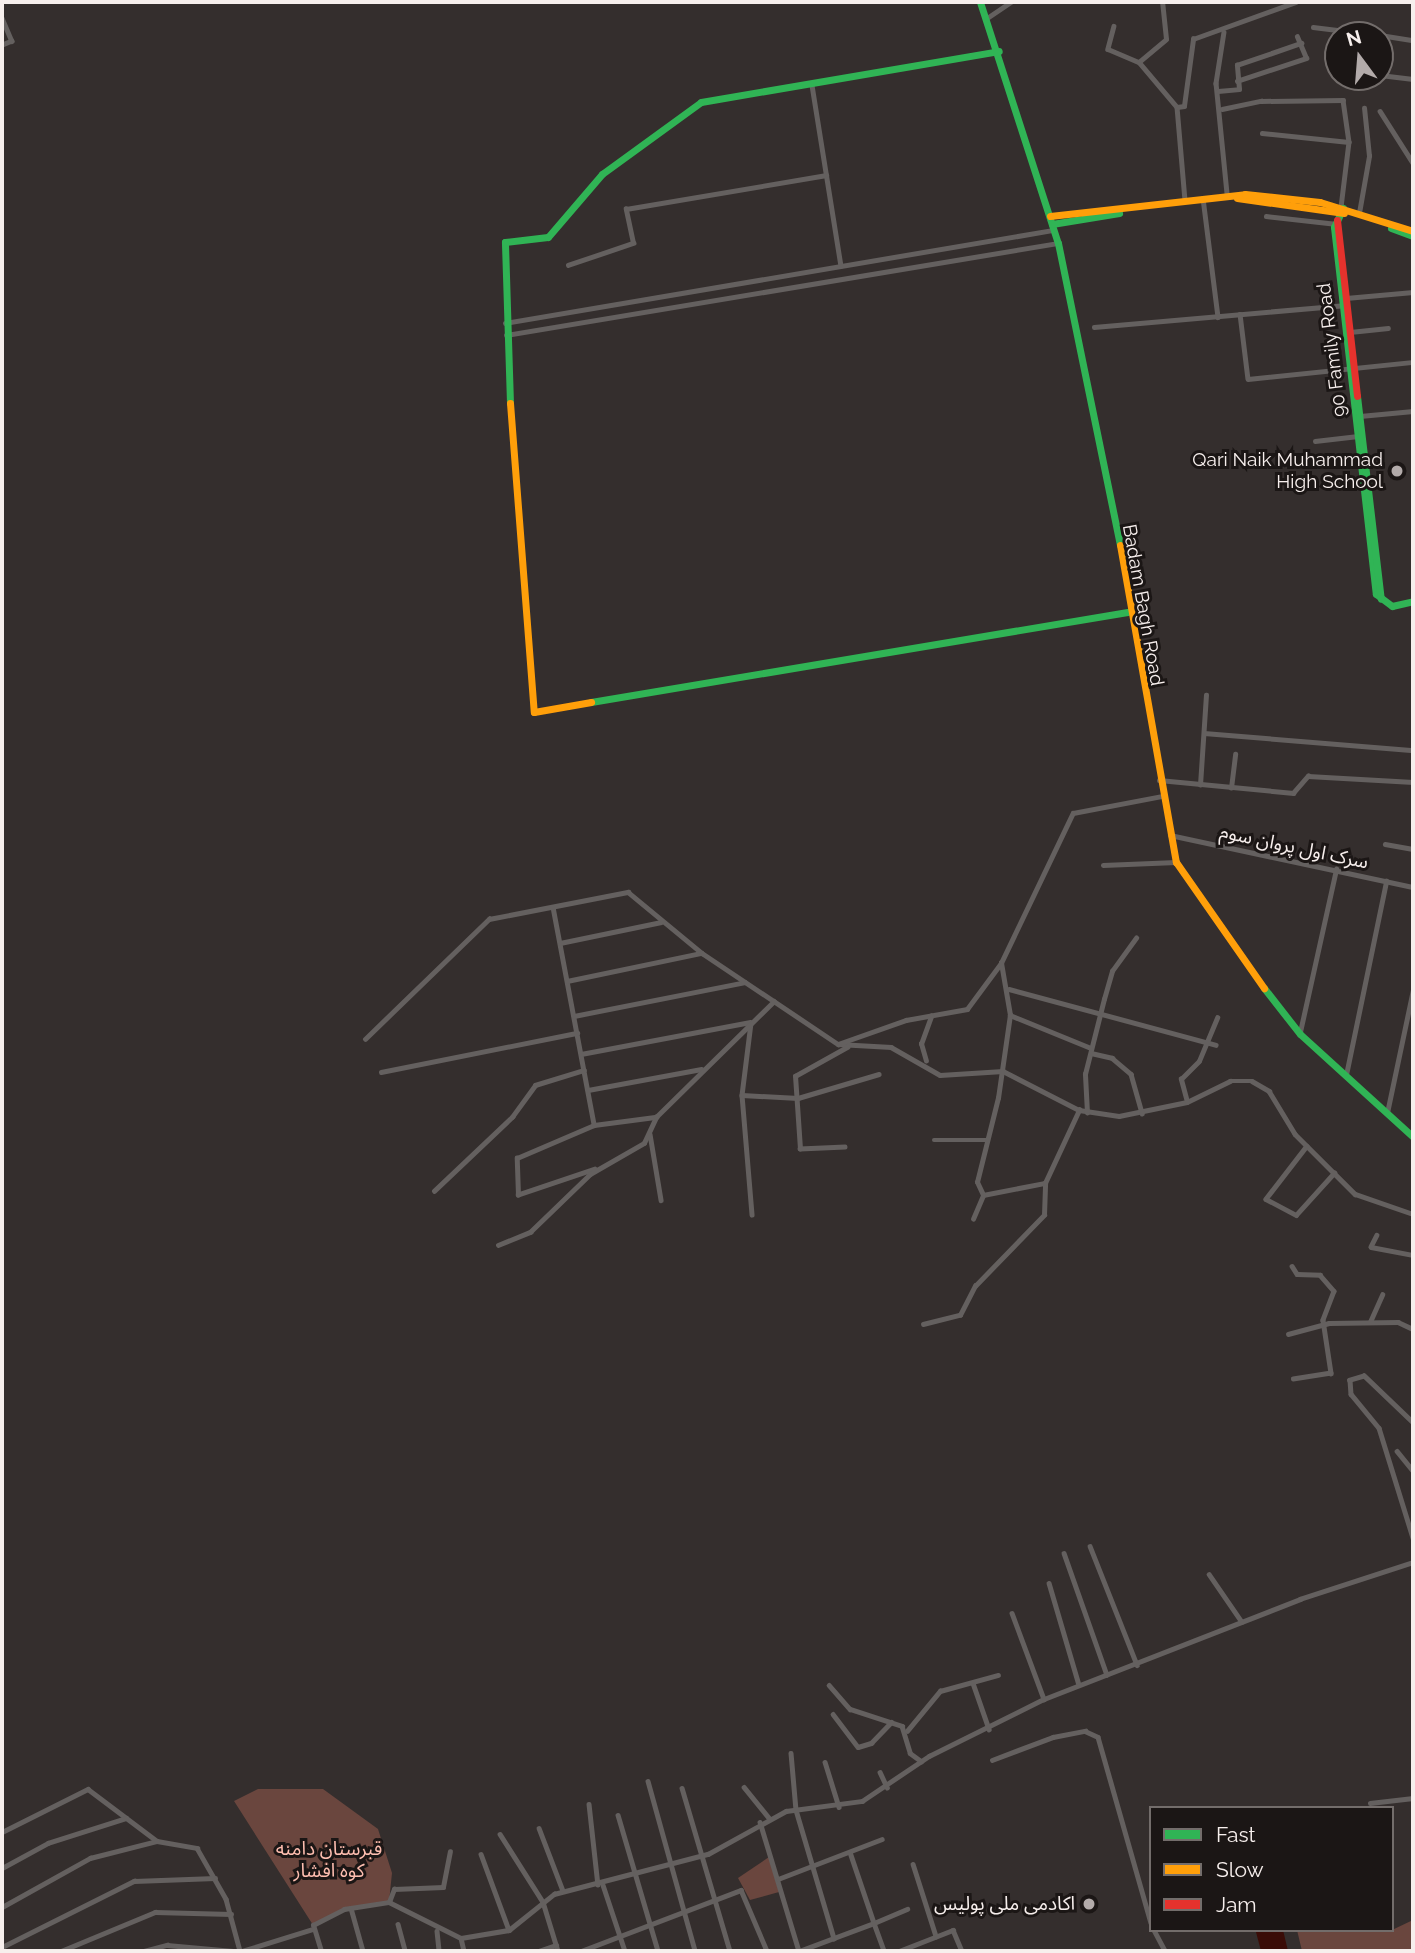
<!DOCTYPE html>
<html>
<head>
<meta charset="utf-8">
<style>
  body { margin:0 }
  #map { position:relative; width:1415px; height:1953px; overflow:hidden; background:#342e2d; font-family:Raleway,"Noto Sans Arabic",sans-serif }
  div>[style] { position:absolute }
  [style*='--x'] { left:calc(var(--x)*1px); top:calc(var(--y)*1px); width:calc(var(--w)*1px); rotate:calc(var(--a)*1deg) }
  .green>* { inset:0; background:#6a463e }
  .water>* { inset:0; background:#3a0c07 }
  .street>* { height:4.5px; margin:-2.25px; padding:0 2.25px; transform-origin:2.25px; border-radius:2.25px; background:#64605f }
  .fast>* { height:7px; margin:-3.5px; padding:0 3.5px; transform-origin:3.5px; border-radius:3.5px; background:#30b455 }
  .slow>* { height:7px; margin:-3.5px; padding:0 3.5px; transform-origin:3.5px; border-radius:3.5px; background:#ff9f0a }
  .jam>* { height:7px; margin:-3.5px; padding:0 3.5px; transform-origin:3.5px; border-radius:3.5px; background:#e5322d }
  .dots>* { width:19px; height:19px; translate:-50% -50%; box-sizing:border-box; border:4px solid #1b1615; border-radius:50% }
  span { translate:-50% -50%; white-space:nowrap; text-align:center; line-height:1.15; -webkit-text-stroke:6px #1b1615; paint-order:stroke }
  .street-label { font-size:19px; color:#f7efed }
  .poi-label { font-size:19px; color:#f7efed }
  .right { translate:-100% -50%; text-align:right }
  .park-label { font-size:19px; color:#febeb0 }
  .frame { position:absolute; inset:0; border:4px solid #f7efed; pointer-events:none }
  .legend { position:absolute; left:1149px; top:1806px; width:245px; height:126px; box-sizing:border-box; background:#1b1615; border:2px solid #736d6b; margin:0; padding:9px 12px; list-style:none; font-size:21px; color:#f7efed }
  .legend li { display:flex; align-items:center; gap:14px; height:35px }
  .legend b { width:35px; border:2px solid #736d6b }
  .north { position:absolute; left:1324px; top:21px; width:70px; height:70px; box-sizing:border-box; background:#1b1615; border:2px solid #736d6b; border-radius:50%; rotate:344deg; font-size:19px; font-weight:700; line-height:28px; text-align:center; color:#f7efed }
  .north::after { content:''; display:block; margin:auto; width:24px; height:32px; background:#b3abaa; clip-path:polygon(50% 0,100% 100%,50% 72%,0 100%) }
</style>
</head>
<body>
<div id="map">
  <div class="green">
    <i style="clip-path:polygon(258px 1789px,323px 1789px,378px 1829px,392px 1873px,389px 1902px,344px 1909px,313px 1925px,234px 1801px)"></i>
    <i style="clip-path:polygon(769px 1857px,779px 1892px,750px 1900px,738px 1878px)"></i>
    <i style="clip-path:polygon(1413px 1920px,1413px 1951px,1302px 1951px,1297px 1930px,1392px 1930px)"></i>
  </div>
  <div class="water">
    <i style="clip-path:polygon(1283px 1930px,1288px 1951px,1261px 1951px,1256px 1932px)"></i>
  </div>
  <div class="street">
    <i style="--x:2;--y:18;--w:25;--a:67"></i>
    <i style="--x:12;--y:41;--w:11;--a:158"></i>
    <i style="--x:987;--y:18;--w:29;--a:-34"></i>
    <i style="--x:1114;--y:26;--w:24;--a:105"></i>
    <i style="--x:1108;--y:49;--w:34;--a:23"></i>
    <i style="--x:1139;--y:62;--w:59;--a:49.8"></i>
    <i style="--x:1177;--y:107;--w:93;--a:85.1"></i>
    <i style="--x:1313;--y:27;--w:65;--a:7"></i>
    <i style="--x:1224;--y:32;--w:52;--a:98.9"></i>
    <i style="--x:1216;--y:83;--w:112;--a:84.3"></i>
    <i style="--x:1380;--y:35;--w:33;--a:9"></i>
    <i style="--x:1139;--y:62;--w:35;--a:-40"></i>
    <i style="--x:1166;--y:39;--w:37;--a:-96"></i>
    <i style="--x:1380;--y:75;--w:33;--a:7"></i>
    <i style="--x:1237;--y:81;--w:73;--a:-18.4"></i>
    <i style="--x:1306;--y:58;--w:23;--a:-113"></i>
    <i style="--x:812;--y:85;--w:183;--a:80.9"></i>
    <i style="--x:1218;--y:91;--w:21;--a:-5"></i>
    <i style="--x:1239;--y:89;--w:24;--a:-95"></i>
    <i style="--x:1237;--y:65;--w:68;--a:-19"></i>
    <i style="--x:1177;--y:107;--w:7;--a:-8"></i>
    <i style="--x:1184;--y:106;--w:68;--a:-82.3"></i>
    <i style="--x:1193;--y:39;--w:109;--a:-19.8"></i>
    <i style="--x:1222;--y:109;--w:40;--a:-12"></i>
    <i style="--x:1261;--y:101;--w:82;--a:-0.7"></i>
    <i style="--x:1343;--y:100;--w:42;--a:81.9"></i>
    <i style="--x:1349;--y:142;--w:65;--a:97"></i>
    <i style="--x:1380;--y:111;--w:62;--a:57.6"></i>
    <i style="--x:1262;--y:133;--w:87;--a:5.9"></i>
    <i style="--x:1203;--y:198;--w:120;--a:82.8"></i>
    <i style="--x:1359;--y:213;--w:58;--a:-80"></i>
    <i style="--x:1369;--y:156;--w:48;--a:-95.9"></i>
    <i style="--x:1266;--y:216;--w:71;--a:6.4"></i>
    <i style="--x:568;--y:265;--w:69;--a:-18.7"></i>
    <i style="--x:633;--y:243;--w:35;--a:-102"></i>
    <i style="--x:626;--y:209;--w:203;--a:-9.6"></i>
    <i style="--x:1346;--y:298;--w:67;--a:-5.1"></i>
    <i style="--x:1240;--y:314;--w:65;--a:83"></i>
    <i style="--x:1248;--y:379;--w:166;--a:-5.9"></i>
    <i style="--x:505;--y:323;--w:556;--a:-9.63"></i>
    <i style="--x:1094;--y:327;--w:250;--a:-5"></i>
    <i style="--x:1350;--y:332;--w:38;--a:-6"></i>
    <i style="--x:506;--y:335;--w:560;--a:-9.46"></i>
    <i style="--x:1360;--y:416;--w:53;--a:-5.4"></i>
    <i style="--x:1315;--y:441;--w:43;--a:-6.6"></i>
    <i style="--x:1204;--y:733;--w:210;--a:4.7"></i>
    <i style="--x:1159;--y:780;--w:135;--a:5.5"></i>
    <i style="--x:1293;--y:793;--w:23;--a:-49"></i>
    <i style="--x:1308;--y:776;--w:105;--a:3.3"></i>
    <i style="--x:1200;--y:785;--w:90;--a:-86.2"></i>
    <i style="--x:1231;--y:788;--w:34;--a:-83"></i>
    <i style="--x:1170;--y:835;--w:249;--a:12.1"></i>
    <i style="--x:1385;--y:844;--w:28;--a:10"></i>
    <i style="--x:1103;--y:865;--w:73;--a:-2.4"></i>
    <i style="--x:553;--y:907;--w:222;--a:79.3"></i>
    <i style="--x:560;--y:943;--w:103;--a:-11.7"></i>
    <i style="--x:567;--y:981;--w:137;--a:-11.8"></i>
    <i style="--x:1009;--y:989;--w:214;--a:15.1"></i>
    <i style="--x:1010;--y:1015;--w:87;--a:22.2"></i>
    <i style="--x:574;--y:1016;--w:174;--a:-11.2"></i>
    <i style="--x:751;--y:1023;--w:73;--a:97.1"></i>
    <i style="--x:742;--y:1095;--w:120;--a:85.2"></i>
    <i style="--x:1300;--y:1032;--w:167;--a:-77.5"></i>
    <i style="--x:365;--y:1039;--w:173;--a:-44.1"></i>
    <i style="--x:489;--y:919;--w:142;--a:-11"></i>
    <i style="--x:628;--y:892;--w:96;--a:39.5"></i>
    <i style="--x:702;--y:953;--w:164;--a:33.8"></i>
    <i style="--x:838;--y:1044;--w:53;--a:3.2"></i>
    <i style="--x:891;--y:1047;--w:56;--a:29.7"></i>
    <i style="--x:940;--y:1075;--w:63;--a:-3.6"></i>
    <i style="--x:1003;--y:1071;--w:85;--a:27.2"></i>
    <i style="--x:1079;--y:1110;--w:40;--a:8.5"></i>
    <i style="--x:1119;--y:1116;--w:69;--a:-11.6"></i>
    <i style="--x:1187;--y:1102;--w:48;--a:-26"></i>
    <i style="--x:1230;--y:1081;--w:22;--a:0"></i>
    <i style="--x:1252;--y:1081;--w:20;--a:30"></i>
    <i style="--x:1269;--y:1091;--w:50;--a:58.8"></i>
    <i style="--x:1295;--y:1134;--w:85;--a:45"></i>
    <i style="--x:1355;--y:1194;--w:61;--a:19"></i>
    <i style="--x:838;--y:1044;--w:72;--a:-19.4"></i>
    <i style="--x:906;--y:1020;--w:62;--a:-10.2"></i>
    <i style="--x:967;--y:1009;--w:57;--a:-53.5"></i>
    <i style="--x:1001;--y:963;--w:166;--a:-64.4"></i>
    <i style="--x:1073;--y:813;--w:91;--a:-10.8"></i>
    <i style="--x:1091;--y:1053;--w:22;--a:13"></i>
    <i style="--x:1112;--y:1058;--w:25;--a:40"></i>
    <i style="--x:1131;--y:1074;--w:41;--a:74.2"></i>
    <i style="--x:581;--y:1054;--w:172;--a:-10.7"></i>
    <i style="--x:926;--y:1061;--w:18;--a:-106"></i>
    <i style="--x:921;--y:1044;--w:30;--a:-70"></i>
    <i style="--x:381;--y:1072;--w:200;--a:-11.3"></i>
    <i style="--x:1346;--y:1075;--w:198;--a:-78.3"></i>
    <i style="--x:588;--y:1090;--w:115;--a:-10.5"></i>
    <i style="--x:742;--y:1095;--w:56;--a:3.1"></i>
    <i style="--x:798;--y:1098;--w:84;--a:-16.5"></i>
    <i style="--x:1187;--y:1102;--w:24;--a:-105"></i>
    <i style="--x:1181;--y:1079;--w:25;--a:-45"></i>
    <i style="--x:1199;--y:1061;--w:47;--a:-67.3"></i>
    <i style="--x:1087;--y:1113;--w:39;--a:-93"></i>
    <i style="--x:1085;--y:1074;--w:77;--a:-75.8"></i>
    <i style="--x:1104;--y:999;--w:29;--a:-74"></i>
    <i style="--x:1112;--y:971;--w:41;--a:-54"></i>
    <i style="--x:1387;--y:1113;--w:126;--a:-78.1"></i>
    <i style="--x:650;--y:1134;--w:67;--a:80.5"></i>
    <i style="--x:934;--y:1140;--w:53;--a:0"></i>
    <i style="--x:1307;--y:1146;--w:67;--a:127.7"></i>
    <i style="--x:1266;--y:1199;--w:34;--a:28"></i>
    <i style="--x:1296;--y:1215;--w:57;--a:-47.9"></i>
    <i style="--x:845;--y:1147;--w:45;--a:177.5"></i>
    <i style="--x:800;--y:1149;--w:73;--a:-93.9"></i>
    <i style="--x:795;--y:1076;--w:60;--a:-29.1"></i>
    <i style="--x:595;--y:1169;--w:81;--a:161.3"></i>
    <i style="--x:518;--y:1195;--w:37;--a:-92"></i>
    <i style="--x:517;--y:1158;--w:84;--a:-23.2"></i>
    <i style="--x:594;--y:1125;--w:63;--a:-7.4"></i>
    <i style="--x:434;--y:1191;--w:108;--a:-43.5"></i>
    <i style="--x:512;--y:1117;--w:39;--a:-54"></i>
    <i style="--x:535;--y:1085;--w:51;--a:-17"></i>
    <i style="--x:983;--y:1195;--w:63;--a:-11"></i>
    <i style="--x:973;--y:1219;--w:26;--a:-67"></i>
    <i style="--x:983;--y:1195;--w:14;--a:-115"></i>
    <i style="--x:977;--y:1182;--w:87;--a:-76"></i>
    <i style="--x:998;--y:1098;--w:84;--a:-81.8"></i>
    <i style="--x:1010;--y:1015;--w:53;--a:-99.8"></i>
    <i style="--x:1377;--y:1235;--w:13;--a:117"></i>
    <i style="--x:1371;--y:1247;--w:43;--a:10.8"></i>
    <i style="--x:498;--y:1245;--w:35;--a:-22"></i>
    <i style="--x:530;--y:1232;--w:83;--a:-44"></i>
    <i style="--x:590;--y:1174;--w:62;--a:-29.9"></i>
    <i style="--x:644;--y:1143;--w:29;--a:-65"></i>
    <i style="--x:656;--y:1117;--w:165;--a:-44.5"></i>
    <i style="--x:1292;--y:1266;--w:9;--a:58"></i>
    <i style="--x:1297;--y:1274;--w:23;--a:2"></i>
    <i style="--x:1320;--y:1275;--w:21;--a:49"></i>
    <i style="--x:1334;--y:1291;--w:31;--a:111"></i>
    <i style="--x:1323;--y:1320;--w:54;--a:81.4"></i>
    <i style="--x:1331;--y:1373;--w:38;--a:171"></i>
    <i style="--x:1370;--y:1322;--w:30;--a:-66"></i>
    <i style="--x:923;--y:1324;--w:38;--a:-14"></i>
    <i style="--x:960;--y:1315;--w:33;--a:-63"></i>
    <i style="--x:975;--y:1286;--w:99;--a:-45.8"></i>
    <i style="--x:1044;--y:1215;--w:32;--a:-88"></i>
    <i style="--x:1045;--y:1183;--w:81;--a:-65"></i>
    <i style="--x:1288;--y:1334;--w:42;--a:-15"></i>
    <i style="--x:1329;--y:1323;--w:69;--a:-0.8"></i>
    <i style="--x:1398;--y:1322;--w:17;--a:25"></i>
    <i style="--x:1413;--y:1423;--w:68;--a:-136.2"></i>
    <i style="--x:1364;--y:1376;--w:15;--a:164"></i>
    <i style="--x:1350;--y:1380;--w:14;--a:86"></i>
    <i style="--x:1351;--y:1394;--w:44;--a:50.5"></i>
    <i style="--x:1379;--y:1428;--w:115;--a:72.8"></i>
    <i style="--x:1397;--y:1451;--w:26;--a:51"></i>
    <i style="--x:1090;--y:1546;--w:128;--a:68.4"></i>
    <i style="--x:1064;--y:1553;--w:129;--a:70.6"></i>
    <i style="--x:1209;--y:1574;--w:58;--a:55.5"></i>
    <i style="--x:1049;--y:1583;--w:106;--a:73.6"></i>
    <i style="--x:1012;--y:1613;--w:92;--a:69.6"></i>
    <i style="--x:973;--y:1683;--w:49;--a:70.8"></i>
    <i style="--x:829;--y:1685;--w:32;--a:49"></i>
    <i style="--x:850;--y:1709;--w:55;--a:18.1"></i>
    <i style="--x:902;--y:1726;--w:28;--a:73"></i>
    <i style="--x:910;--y:1753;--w:14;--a:36"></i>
    <i style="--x:833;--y:1714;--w:41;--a:52.9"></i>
    <i style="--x:858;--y:1747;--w:14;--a:-17"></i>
    <i style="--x:871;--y:1743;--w:29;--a:-46"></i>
    <i style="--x:907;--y:1731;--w:52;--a:-50.5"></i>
    <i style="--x:940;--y:1691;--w:60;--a:-15.4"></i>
    <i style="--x:791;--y:1753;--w:57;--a:85"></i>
    <i style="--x:796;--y:1810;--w:134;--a:73.5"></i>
    <i style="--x:992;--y:1760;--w:65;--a:-20.7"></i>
    <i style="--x:1053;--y:1737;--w:33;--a:-11"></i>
    <i style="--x:1085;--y:1731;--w:14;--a:25"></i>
    <i style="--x:1098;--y:1737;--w:193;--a:74.1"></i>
    <i style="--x:825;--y:1762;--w:47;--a:72.7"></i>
    <i style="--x:880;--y:1772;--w:17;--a:65"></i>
    <i style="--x:648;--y:1781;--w:176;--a:74.5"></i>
    <i style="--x:744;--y:1787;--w:40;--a:51"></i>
    <i style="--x:682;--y:1788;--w:170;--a:73.6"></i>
    <i style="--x:1370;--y:1803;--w:43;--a:-6.6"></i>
    <i style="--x:589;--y:1804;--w:81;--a:83.7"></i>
    <i style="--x:618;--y:1815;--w:142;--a:73.6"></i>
    <i style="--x:760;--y:1822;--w:135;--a:73.2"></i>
    <i style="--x:539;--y:1828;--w:67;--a:69.1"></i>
    <i style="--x:2;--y:1832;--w:96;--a:-26.6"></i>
    <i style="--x:88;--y:1789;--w:86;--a:37"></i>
    <i style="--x:157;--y:1841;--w:41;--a:9.9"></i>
    <i style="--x:197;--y:1848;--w:59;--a:60.4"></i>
    <i style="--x:226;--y:1899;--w:54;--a:74.9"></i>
    <i style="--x:500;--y:1834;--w:80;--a:57.7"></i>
    <i style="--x:543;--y:1902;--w:51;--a:73"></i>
    <i style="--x:850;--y:1852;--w:75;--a:71.3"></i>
    <i style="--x:874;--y:1923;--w:36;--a:-23"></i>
    <i style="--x:481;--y:1854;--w:81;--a:69.8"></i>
    <i style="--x:913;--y:1864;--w:76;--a:72.3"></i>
    <i style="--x:2;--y:1868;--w:52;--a:-28.5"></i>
    <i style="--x:48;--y:1843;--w:82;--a:-17.8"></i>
    <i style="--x:778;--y:1879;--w:111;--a:-21"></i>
    <i style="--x:603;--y:1885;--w:70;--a:71.6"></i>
    <i style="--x:389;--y:1902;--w:14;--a:-69"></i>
    <i style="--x:394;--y:1889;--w:49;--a:-2.3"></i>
    <i style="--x:443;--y:1887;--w:36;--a:-79"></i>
    <i style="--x:2;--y:1907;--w:101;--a:-29.1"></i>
    <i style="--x:90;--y:1858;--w:69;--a:-14.2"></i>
    <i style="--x:351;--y:1908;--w:45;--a:74.4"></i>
    <i style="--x:398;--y:1924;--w:28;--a:75"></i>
    <i style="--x:1154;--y:1930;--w:24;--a:62"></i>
    <i style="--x:437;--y:1931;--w:20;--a:84"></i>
    <i style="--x:461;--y:1938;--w:13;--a:77"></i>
    <i style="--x:2;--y:1947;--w:148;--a:-26.6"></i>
    <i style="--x:134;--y:1881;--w:81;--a:-2.1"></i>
    <i style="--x:61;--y:1951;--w:102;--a:-22.5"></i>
    <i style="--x:155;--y:1912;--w:76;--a:1.5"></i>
    <i style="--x:144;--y:1951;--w:24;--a:-15"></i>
    <i style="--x:167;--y:1945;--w:66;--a:5.2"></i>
    <i style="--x:242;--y:1951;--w:74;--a:-17.2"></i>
    <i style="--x:321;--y:1951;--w:27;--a:-107"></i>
    <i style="--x:313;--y:1925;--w:35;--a:-27"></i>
    <i style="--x:344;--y:1909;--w:46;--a:-8.8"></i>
    <i style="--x:389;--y:1902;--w:80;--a:26.6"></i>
    <i style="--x:461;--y:1938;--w:49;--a:-9.5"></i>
    <i style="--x:509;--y:1930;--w:58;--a:-38.7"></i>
    <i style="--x:554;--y:1894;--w:159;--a:-14.6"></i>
    <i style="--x:708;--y:1854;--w:89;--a:-28.9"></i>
    <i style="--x:786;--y:1811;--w:77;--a:-7.5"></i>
    <i style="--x:862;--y:1801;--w:81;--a:-33.9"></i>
    <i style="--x:929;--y:1756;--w:128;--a:-26.4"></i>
    <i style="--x:1044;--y:1699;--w:275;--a:-21.3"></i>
    <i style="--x:1300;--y:1599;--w:119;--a:-18.1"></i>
    <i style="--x:539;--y:1951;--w:18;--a:-19"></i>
    <i style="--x:581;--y:1951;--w:171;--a:-20.9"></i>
    <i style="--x:741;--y:1890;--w:66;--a:66.9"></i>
    <i style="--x:799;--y:1951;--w:80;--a:-20.5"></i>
    <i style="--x:874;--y:1923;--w:30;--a:70"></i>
    <i style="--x:899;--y:1951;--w:58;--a:-21.3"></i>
    <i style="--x:953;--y:1930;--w:23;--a:67"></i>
  </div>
  <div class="fast">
    <i style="--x:980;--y:2;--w:253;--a:72.1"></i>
    <i style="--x:1058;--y:243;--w:308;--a:78.4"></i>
    <i style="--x:1343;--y:208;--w:21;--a:115"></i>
    <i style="--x:1334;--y:227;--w:369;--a:83.5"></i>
    <i style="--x:1376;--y:594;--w:20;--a:37"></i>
    <i style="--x:1392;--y:606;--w:22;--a:-13"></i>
    <i style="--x:1052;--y:224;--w:68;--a:-9.3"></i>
    <i style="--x:1391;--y:228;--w:23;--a:20"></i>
    <i style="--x:1357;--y:396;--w:204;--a:83.3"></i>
    <i style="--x:510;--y:403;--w:161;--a:-91.8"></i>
    <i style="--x:505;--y:242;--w:43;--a:-6.6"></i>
    <i style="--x:548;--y:237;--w:83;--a:-49.4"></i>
    <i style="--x:602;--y:174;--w:122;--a:-36"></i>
    <i style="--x:701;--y:102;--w:302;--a:-9.7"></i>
    <i style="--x:591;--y:702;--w:544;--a:-9.53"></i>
    <i style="--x:1264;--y:988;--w:58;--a:52"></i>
    <i style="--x:1300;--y:1034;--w:153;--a:42.3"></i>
  </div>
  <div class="slow">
    <i style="--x:1237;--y:198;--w:108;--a:8"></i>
    <i style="--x:1050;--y:216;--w:196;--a:-6.4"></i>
    <i style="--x:1245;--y:194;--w:75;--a:6.1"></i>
    <i style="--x:1320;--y:202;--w:97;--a:17.3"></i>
    <i style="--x:510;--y:403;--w:310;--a:85.6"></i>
    <i style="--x:534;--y:712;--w:58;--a:-10"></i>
    <i style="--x:1120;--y:545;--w:322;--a:80"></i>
    <i style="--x:1176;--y:862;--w:154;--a:55.1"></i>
  </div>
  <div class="jam">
    <i style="--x:1337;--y:220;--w:177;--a:83.5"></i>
  </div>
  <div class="dots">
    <i style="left:1397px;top:471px;background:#b3abaa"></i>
    <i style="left:1089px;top:1904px;background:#b3abaa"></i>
  </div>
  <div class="street-label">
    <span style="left:1332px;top:350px;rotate:-97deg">90 Family Road</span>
    <span style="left:1143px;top:605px;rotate:80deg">Badam Bagh Road</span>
    <span style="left:1294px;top:847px;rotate:12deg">سرک اول پروان سوم</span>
  </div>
  <div class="poi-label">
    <span class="right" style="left:1383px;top:471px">Qari Naik Muhammad<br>High School</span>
    <span class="right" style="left:1075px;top:1904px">اکادمی ملی پولیس</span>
  </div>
  <div class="park-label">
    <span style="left:329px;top:1860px">قبرستان دامنه<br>کوه افشار</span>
  </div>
  <div class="frame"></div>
  <ul class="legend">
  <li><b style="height:9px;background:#30b455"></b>Fast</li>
  <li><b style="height:9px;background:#ff9f0a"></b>Slow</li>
  <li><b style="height:9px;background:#e5322d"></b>Jam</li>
  </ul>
  <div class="north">N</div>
</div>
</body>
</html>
